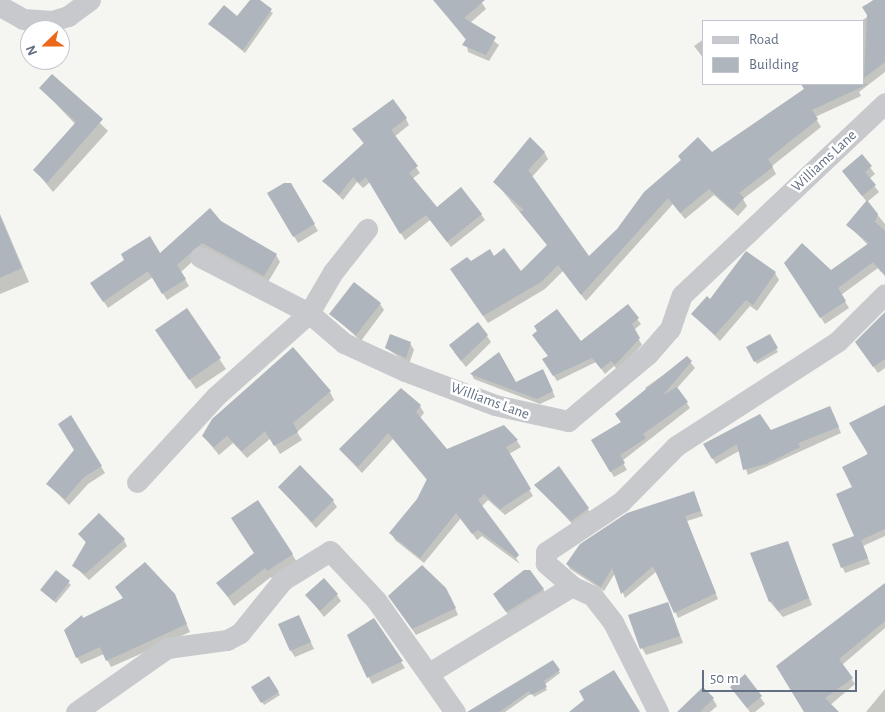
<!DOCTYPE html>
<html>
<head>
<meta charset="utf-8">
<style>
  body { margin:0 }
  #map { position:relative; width:885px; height:712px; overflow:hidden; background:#f5f5f1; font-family:"Alegreya Sans",sans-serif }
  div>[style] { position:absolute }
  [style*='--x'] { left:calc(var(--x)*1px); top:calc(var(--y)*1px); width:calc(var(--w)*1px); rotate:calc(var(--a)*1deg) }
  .shadow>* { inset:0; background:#0003 }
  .building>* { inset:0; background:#afb5bc }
  .minor>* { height:21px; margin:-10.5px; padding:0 10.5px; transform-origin:10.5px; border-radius:10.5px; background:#c7c9cd }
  span { translate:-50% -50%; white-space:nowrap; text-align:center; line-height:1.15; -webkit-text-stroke:5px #fff; paint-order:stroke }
  .street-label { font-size:15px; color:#637084 }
  .legend { position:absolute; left:702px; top:20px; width:162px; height:65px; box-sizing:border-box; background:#fff; border:1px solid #c1c6ce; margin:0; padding:6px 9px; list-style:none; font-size:15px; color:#637084 }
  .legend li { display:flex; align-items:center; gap:10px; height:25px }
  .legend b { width:25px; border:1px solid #c1c6ce }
  .north { position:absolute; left:20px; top:20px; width:50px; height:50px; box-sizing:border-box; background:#fff; border:1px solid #c1c6ce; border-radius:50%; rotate:248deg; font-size:14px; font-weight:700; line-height:20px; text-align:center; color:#637084 }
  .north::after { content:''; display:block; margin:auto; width:18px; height:22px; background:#ec691b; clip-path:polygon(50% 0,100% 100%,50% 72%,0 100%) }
  .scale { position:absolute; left:702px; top:670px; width:155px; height:22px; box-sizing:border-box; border:2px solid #637084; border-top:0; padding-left:6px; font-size:15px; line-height:18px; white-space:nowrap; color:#637084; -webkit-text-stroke:4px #fff; paint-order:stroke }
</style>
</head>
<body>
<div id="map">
  <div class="shadow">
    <i style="clip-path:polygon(252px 0,273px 13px,245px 53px,210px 24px,238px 17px)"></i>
    <i style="clip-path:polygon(443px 0,482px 3px,486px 9px,470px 23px,499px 45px,489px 61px,468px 52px,466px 40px,438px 4px)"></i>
    <i style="clip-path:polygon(873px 0,885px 0,885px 72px,859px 92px,861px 96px,815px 117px,821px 127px,772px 166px,776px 174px,743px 199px,747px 206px,738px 216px,714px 195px,685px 219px,673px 204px,586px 301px,563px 271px,545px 289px,488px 323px,456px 276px,470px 263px,494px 258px,521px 273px,548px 246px,495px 182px,544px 152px,548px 159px,532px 177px,589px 258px,712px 153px,805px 89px,803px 84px,864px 84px,861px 21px,869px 16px,864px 7px)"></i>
    <i style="clip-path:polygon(704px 39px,704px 59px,694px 46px)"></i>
    <i style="clip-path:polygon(52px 76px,108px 131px,53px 192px,35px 170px,75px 124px,41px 88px)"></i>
    <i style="clip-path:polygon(406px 119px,409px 125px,394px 137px,420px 173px,412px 179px,436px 208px,481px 214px,485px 220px,451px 247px,430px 220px,405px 240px,370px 182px,363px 188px,357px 182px,343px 200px,324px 181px,364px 144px,353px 129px)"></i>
    <i style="clip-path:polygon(861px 156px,875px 174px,869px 179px,879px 192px,867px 202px,843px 172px)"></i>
    <i style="clip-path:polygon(290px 184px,318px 231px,298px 243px,269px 194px)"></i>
    <i style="clip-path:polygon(867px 202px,885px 224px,885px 269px,881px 272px,878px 268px,841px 295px,849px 308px,825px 324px,789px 269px,831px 272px,868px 245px,848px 225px)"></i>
    <i style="clip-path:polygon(0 214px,29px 282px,0 294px)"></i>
    <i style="clip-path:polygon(220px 222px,276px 255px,280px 262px,268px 282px,206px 249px,181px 272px,189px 286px,167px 300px,153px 277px,108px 308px,96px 290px,126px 260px,160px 255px)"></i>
    <i style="clip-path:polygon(775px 273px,779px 280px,757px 311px,750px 306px,720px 341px,693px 314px,711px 300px)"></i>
    <i style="clip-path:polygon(380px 304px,384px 310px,361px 341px,331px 314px)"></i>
    <i style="clip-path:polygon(627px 306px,641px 324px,634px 330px,642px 345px,618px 370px,614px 366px,605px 374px,596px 362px,557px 381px,544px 360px,581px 342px)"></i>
    <i style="clip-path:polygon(187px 310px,226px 369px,196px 389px,163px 340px)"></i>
    <i style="clip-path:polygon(885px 314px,885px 368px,878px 373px,860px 348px)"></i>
    <i style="clip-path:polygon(487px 336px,491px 342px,466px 367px,454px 352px)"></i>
    <i style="clip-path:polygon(769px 336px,778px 352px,757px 364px,747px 348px)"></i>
    <i style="clip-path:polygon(410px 343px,414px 350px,409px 364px,386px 348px)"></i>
    <i style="clip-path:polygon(499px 354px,516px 383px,546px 376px,555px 397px,540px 404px,474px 379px,472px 375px)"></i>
    <i style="clip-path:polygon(687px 358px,695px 368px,677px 388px,690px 408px,622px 461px,627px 470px,614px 477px,592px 441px,622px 423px,648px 392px,645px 388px)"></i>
    <i style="clip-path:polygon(401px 389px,420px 406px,424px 413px,420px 418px,447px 450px,504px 426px,517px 441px,521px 447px,509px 454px,533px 496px,505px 515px,488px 500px,481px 507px,520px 564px,482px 536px,477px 540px,461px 518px,424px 563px,395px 540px,391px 533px,418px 500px,427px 480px,393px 439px,362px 473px,340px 450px)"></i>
    <i style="clip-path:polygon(330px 392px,334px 400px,297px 432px,302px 440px,280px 454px,271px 438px,247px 458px,233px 443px,219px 455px,203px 436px)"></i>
    <i style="clip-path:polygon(885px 407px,885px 536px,863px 546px,870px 564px,845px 573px,833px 545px,856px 537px,854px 488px)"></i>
    <i style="clip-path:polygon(833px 413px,841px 433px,748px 475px,739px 451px,716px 464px,704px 444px,770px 432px)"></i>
    <i style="clip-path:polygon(71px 417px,105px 473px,88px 484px,69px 505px,48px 484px,75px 450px)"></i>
    <i style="clip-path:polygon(559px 468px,592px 515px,575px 527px,536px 485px)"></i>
    <i style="clip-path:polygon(280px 488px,333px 501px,337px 507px,316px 528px)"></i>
    <i style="clip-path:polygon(693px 492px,703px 516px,687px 521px,718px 599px,678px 618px,657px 571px,625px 598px,615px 573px,604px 591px,570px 569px,567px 564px)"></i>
    <i style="clip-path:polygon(80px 534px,124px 540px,127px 546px,89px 580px,74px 566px,86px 543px)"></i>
    <i style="clip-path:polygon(787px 542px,812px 605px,783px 617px,770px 602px,752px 554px)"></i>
    <i style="clip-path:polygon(292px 554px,298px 564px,273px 580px,271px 577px,234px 606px,218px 583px)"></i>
    <i style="clip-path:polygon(56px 572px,71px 585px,56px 603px,44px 593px)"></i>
    <i style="clip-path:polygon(543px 589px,547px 596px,511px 618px,498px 601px)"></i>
    <i style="clip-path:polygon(174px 595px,190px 632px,111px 667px,104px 654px,81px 664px,77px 657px,83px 620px,124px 599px)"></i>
    <i style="clip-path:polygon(307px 595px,337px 595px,341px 601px,324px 617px)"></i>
    <i style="clip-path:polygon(450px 596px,458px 615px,416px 635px,394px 602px)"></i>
    <i style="clip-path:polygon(885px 597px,885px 628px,842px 665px,855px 684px,822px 712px,806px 712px,778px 667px)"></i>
    <i style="clip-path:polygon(668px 603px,683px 643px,646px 655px,642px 648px)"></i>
    <i style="clip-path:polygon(299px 616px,314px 649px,295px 657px,291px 651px)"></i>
    <i style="clip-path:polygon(373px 620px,405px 668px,372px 684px,349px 636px)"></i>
    <i style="clip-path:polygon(553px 661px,560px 673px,544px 685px,547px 690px,534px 697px,532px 693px,505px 712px,483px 712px)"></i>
    <i style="clip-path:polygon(745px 676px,765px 704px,755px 712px,750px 712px,731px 687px)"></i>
    <i style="clip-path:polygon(268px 677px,280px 695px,264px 705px,253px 687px)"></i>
    <i style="clip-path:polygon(885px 689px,885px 712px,866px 712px)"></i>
    <i style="clip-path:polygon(713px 699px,717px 706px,710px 712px,680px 712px)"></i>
  </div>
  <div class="building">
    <i style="clip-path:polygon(250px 0,260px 0,272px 9px,243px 50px,208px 24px,224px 5px,237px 16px)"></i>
    <i style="clip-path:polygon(433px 0,485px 0,464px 18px,496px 37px,486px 55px,462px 45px,466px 39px)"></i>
    <i style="clip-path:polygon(874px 0,885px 0,885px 62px,864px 78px,867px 15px,862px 7px)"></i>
    <i style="clip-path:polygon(52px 74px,103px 119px,47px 183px,33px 170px,76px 122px,39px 88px)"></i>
    <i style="clip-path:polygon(801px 84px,868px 84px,812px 110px,818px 119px,768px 159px,773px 167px,739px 193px,744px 198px,733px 210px,709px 189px,680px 213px,668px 198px,581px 295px,558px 265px,541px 282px,483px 316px,450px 269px,467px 257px,471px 261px,490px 249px,494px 256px,504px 248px,521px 271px,547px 245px,520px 212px,524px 210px,493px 182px,530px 137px,545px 152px,528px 170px,589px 256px,617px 229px,644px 192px,681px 160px,678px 156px,698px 137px,712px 152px,804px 89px)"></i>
    <i style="clip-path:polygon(393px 99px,407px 118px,391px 130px,418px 166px,409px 173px,437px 207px,461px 187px,482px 214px,447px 242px,426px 215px,430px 212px,400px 234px,366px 177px,359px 183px,353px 177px,339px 195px,322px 181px,364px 143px,352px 129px)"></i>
    <i style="clip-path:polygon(862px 154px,872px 166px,865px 172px,876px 185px,862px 196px,842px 171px)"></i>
    <i style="clip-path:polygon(284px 183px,291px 183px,315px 224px,293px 237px,267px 193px)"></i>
    <i style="clip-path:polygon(867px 200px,878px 214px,875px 222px,885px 231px,885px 276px,873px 262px,838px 288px,846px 301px,820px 318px,784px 263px,802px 243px,831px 270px,869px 243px,846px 225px)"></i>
    <i style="clip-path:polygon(210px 208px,221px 221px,277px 254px,264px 276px,202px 243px,177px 265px,186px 279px,162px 294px,148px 271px,103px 302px,90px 283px,124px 260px,121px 254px,150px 236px,160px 253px)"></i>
    <i style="clip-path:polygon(0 216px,22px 268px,0 278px)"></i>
    <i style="clip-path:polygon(746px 251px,776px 272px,753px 305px,746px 300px,715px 335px,691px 314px,707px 296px,710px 299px)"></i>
    <i style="clip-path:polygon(354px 282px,381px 303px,356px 335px,329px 314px)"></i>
    <i style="clip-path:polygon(628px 304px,639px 318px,632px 324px,640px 338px,615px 365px,611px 361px,601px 369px,592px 358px,553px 376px,542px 359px,548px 356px,532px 335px,537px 331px,534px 326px,557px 309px,581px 341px)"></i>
    <i style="clip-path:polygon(187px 308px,221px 358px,189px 380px,155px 330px)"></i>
    <i style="clip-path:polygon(885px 312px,885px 359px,873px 367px,855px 342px)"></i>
    <i style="clip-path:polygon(478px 322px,488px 335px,461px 361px,449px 345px)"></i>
    <i style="clip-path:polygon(390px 334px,411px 342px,406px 358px,385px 348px)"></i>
    <i style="clip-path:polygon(770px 334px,778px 348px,754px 362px,746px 347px)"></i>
    <i style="clip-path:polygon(293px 347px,331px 391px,293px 423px,298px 432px,274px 446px,265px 431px,242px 451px,227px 436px,214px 447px,202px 436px,212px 419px)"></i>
    <i style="clip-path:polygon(499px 352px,516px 382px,543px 369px,553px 391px,537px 399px,470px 374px)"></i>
    <i style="clip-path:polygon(687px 356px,692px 361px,663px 395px,677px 387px,688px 402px,643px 434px,646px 438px,620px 455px,625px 463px,610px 472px,591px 440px,621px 422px,615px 414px)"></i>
    <i style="clip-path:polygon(401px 388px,421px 405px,416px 412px,447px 449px,504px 425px,518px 440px,506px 447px,531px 489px,500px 509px,484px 494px,478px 500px,519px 555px,516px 558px,478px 530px,472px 534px,456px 513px,420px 558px,389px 533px,417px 499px,427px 479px,388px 433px,358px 467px,339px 449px)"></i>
    <i style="clip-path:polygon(885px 405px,885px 529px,861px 540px,868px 558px,841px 568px,832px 544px,854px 536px,836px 494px,852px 487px,842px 467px,868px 454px,849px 423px)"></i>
    <i style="clip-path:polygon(830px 406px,839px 427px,798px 443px,800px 447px,766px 464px,743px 470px,737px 444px,712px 459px,703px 444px,760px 414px,771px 430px)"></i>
    <i style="clip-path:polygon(71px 415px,102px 466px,84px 477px,65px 499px,46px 484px,74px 450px,58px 424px)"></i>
    <i style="clip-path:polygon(300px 465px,334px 500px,312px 522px,278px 487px)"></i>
    <i style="clip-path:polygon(559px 466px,589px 508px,571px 521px,534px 485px)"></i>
    <i style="clip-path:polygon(694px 491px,701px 511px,685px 516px,716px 593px,674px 613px,653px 566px,621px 594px,612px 568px,601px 587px,566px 564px,580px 544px,627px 513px)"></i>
    <i style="clip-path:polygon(258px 500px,293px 554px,267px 571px,265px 568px,228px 597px,216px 583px,254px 553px,231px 518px)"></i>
    <i style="clip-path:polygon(99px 513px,125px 539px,85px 574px,72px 566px,86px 542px,78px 534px)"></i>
    <i style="clip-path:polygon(788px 541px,809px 598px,778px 611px,772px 601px,769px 602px,750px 553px)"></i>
    <i style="clip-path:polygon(145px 562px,175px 594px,187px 624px,106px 661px,100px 647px,76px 658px,64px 630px,82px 615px,83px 618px,123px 598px,115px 587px)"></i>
    <i style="clip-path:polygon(422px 565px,446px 588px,456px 608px,412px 629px,388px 596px)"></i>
    <i style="clip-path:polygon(56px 570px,70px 581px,54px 601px,40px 590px)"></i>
    <i style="clip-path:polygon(524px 570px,530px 570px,544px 589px,506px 612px,493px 594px)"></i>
    <i style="clip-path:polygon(324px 578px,338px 594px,320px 611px,305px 595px)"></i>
    <i style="clip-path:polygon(885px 583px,885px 621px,839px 659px,853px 678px,825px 698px,839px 712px,804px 712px,776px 666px)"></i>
    <i style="clip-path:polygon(668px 602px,680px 636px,640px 649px,628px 615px)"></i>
    <i style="clip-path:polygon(299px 615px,311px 642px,290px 651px,278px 624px)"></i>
    <i style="clip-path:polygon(374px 618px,403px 661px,367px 678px,347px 635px)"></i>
    <i style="clip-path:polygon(553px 660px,560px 670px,544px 681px,547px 687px,531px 695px,529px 691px,499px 712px,467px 712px)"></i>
    <i style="clip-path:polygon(614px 670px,640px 712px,569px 712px,584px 700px,579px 691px)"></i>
    <i style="clip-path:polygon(745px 674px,762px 696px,747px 708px,730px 687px)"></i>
    <i style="clip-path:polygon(269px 676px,279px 692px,261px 703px,251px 687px)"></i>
    <i style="clip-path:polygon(703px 687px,714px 698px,700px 712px,677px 712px)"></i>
  </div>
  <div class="minor">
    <i style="--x:0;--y:6;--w:26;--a:29"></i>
    <i style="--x:23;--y:19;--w:29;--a:4"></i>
    <i style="--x:52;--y:21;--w:17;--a:-17"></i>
    <i style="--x:68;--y:16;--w:27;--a:-36"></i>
    <i style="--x:200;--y:257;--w:123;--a:27.2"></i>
    <i style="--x:309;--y:313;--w:48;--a:-59.7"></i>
    <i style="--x:333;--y:272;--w:55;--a:-51.7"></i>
    <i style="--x:137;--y:482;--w:117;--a:-47.4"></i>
    <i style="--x:216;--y:396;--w:125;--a:-41.7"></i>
    <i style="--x:309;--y:313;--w:46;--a:40.6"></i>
    <i style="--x:344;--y:343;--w:67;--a:24.7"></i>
    <i style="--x:405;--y:371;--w:96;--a:20.7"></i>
    <i style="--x:495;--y:405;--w:75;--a:12.4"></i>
    <i style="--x:568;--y:421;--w:104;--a:-39.9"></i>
    <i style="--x:648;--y:354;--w:33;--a:-49"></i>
    <i style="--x:670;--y:329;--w:36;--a:-71"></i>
    <i style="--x:682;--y:295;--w:279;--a:-43.4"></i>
    <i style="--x:429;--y:673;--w:167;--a:-31.3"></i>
    <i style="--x:76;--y:712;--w:111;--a:-35.1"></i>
    <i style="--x:167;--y:648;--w:61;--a:-7.6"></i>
    <i style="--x:227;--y:640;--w:15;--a:-28"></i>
    <i style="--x:240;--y:633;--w:68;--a:-50.9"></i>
    <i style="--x:283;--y:580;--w:55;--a:-31.7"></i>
    <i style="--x:330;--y:551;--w:67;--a:46.8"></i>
    <i style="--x:376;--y:600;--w:137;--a:54.8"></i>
    <i style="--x:658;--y:712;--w:101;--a:-116.6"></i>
    <i style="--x:613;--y:622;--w:33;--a:-128"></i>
    <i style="--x:593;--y:596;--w:23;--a:-155"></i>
    <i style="--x:572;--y:586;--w:35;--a:-139"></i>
    <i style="--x:546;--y:563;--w:11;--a:-90"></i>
    <i style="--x:546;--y:552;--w:90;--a:-33.7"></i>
    <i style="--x:621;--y:502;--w:78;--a:-45.5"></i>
    <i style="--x:676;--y:446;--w:193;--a:-32.9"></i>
    <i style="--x:838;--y:341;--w:66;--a:-45"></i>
  </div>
  <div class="street-label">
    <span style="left:824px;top:161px;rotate:-43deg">Williams Lane</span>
    <span style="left:490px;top:401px;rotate:20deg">Williams Lane</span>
  </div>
  <ul class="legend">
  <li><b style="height:6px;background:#c7c9cd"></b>Road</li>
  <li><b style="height:14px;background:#afb5bc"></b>Building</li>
  </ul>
  <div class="north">N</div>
  <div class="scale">50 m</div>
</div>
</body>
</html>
